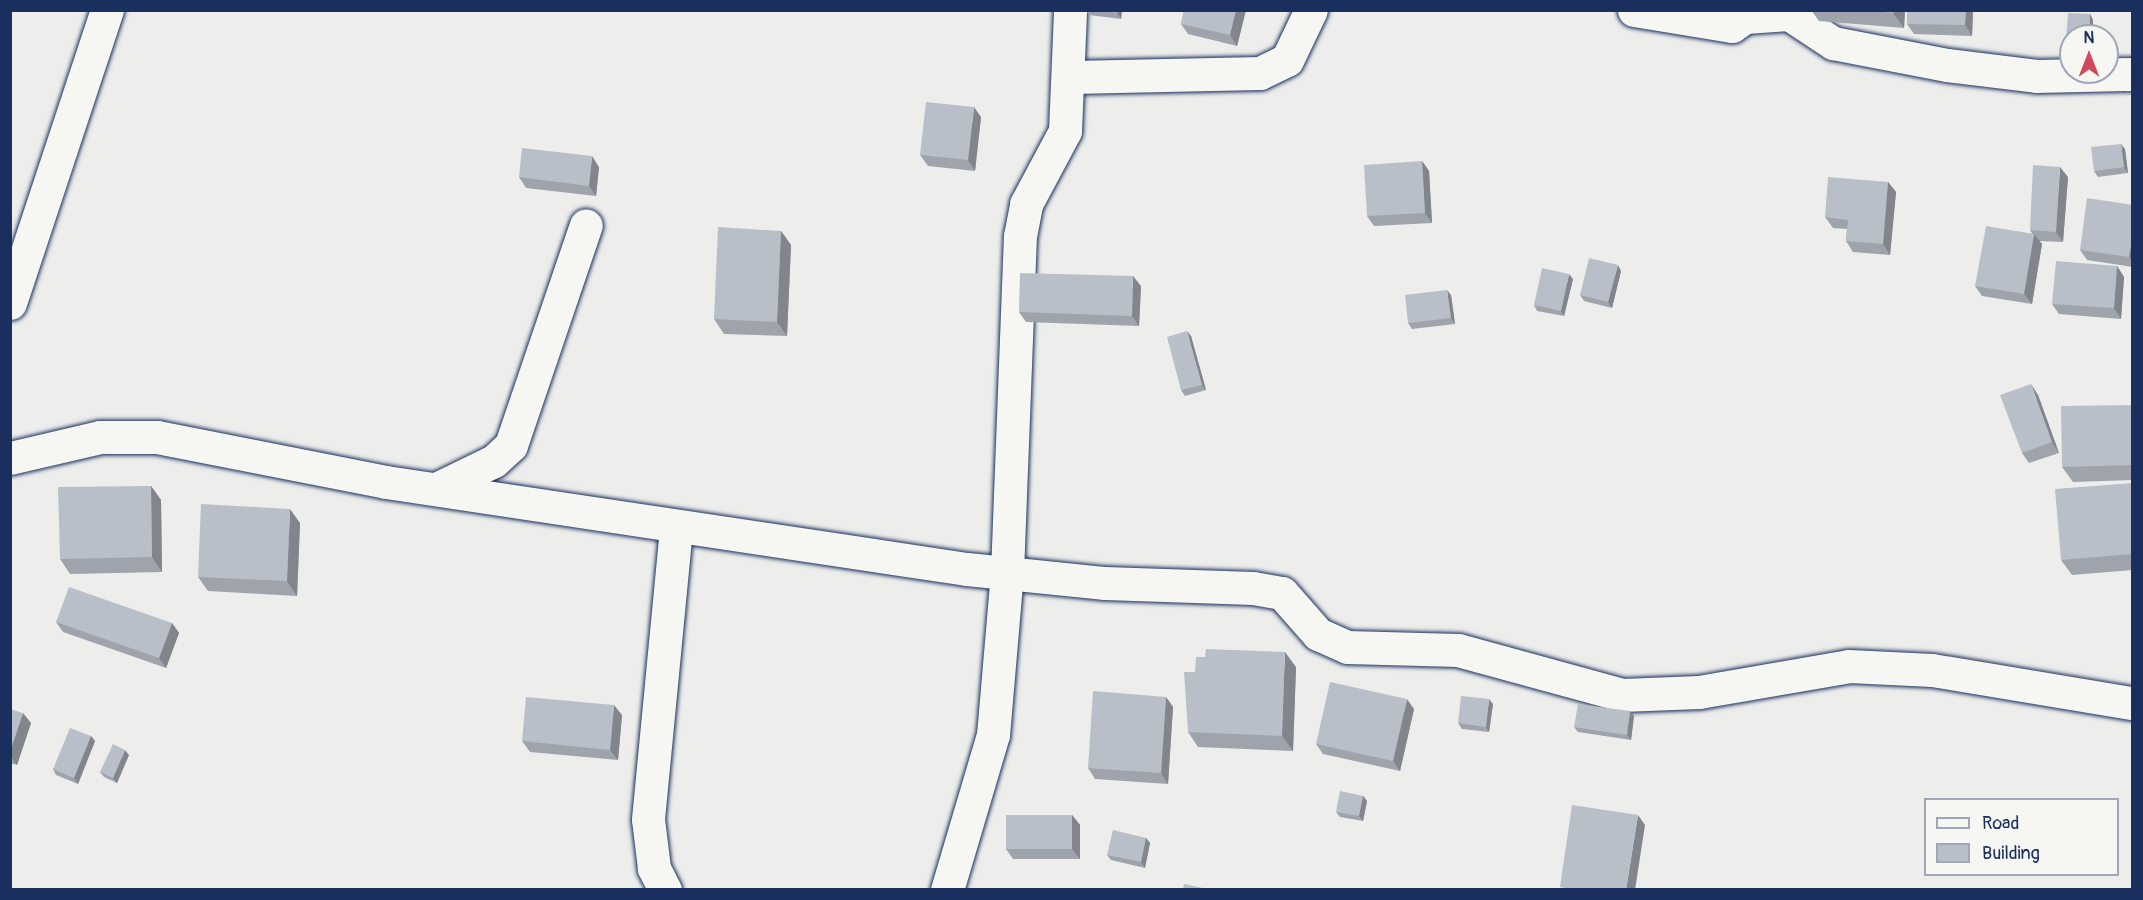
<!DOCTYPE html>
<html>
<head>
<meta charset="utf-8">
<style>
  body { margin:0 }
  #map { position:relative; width:2143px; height:900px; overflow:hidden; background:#edeeec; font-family:Pangolin,sans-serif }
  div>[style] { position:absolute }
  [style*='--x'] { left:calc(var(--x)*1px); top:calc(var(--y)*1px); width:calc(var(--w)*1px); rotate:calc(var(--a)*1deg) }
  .roads { filter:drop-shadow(0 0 2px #1b2f5e) drop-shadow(0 0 2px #1b2f5e) }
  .minor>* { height:33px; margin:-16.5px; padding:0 16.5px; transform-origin:16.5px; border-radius:16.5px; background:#f6f6f2 }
  .wall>* { inset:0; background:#9fa4ac }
  .shaded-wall>* { inset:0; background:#82868c }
  .building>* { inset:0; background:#b9bfc8 }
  span { translate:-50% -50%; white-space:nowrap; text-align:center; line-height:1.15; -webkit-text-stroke:4.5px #f6f6f2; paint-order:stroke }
  .frame { position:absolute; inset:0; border:12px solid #1b2f5e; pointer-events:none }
  .legend { position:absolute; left:1924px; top:798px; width:195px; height:78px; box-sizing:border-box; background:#f6f6f2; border:2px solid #9ea6b7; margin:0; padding:8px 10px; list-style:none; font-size:18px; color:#1b2f5e }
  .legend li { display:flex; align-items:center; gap:12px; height:30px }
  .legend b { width:30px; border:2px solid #9ea6b7 }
  .north { position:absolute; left:2059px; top:24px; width:60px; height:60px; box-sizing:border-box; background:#f6f6f2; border:2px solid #9ea6b7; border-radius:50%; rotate:0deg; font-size:16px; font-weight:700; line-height:24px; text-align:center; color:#1b2f5e }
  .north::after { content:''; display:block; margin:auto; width:21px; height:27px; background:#d1495b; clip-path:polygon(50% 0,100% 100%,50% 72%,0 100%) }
</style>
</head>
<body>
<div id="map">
  <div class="roads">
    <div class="minor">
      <i style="--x:1634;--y:10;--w:99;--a:9.3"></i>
      <i style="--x:1732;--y:26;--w:16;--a:-35"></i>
      <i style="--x:1745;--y:17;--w:44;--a:-3.9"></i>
      <i style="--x:1789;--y:14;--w:53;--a:33.4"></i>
      <i style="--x:1833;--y:43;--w:116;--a:10.9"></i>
      <i style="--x:1947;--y:65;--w:90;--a:7"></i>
      <i style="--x:2036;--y:76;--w:96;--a:-1.2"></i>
      <i style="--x:1071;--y:77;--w:189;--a:-1.2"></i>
      <i style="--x:1260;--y:73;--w:30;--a:-26"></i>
      <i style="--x:1287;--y:60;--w:55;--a:-64.4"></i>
      <i style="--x:10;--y:303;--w:309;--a:-71.7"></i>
      <i style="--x:10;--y:458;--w:92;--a:-13.1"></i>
      <i style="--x:100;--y:437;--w:57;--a:0"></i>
      <i style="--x:157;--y:437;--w:233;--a:11.1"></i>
      <i style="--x:386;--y:482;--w:587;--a:8.52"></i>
      <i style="--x:967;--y:569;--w:139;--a:5.8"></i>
      <i style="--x:1105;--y:583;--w:148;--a:1.9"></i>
      <i style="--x:1253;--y:588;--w:29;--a:10"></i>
      <i style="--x:1282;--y:593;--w:55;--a:48.7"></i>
      <i style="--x:1318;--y:634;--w:32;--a:24"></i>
      <i style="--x:1347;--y:647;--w:111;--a:1.5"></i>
      <i style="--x:1458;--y:650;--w:170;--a:15.3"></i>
      <i style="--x:1622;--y:695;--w:77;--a:-2.2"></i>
      <i style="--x:1699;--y:692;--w:152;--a:-9.8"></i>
      <i style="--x:1849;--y:666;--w:83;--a:2.8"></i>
      <i style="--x:1932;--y:670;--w:203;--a:9.4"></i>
      <i style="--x:436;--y:489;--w:64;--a:-25.8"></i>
      <i style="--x:494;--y:461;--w:23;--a:-43"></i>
      <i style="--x:511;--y:445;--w:232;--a:-71.2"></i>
      <i style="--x:665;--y:890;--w:25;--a:-117"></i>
      <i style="--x:654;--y:868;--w:49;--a:-97"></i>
      <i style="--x:648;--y:819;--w:294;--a:-84.5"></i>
      <i style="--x:947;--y:890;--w:162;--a:-73.5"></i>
      <i style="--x:993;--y:735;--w:163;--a:-85.1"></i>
      <i style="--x:1007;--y:573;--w:337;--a:-87.8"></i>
      <i style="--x:1020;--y:236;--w:33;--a:-79"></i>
      <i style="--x:1026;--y:204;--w:83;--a:-61.9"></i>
      <i style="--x:1065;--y:131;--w:121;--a:-87.6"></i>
    </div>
  </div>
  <div class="wall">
    <i style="clip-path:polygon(1086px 10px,1122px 10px,1121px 19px,1089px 15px)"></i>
    <i style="clip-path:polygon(1184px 10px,1246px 10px,1237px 46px,1188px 34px,1181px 24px)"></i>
    <i style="clip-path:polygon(1811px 10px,1905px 10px,1904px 28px,1819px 21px)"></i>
    <i style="clip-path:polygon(1907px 10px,1973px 10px,1972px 36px,1914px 34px,1907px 24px)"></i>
    <i style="clip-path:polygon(2090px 14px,2093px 20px,2071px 36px,2071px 44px,2070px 44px,2066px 39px)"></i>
    <i style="clip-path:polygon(981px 117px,975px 171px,928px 166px,920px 155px)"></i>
    <i style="clip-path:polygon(2125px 149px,2128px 173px,2098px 177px,2094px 171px)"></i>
    <i style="clip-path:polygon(1422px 161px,1429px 171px,1432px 223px,1374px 226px,1367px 216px)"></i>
    <i style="clip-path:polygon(599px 167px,596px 196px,526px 188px,519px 177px)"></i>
    <i style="clip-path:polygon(2068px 177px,2063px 242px,2039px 241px,2042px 244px,2032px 304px,1982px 296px,1975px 286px,2032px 233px,2030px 230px)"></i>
    <i style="clip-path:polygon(1888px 182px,1896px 192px,1890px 255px,1853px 252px,1846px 241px,1847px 229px,1833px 228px,1825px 217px)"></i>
    <i style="clip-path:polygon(2133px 205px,2133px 267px,2087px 260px,2080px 250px)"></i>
    <i style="clip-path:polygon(781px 231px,791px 245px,787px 336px,724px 334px,714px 319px)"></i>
    <i style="clip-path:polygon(2117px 266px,2124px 277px,2121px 319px,2059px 314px,2052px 304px)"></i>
    <i style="clip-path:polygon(1621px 271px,1612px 308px,1584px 301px,1580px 295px)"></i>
    <i style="clip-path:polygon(1573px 279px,1564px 316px,1537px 311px,1534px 305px)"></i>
    <i style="clip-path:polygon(1141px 286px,1139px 326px,1026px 322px,1019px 312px)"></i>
    <i style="clip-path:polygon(1451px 295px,1455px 324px,1412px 329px,1408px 323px)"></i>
    <i style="clip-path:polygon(1191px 336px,1206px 390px,1185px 396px,1181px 390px)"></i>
    <i style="clip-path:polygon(2038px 395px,2059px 453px,2029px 463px,2022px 453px)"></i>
    <i style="clip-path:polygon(2133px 405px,2133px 480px,2073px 482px,2062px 467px)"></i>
    <i style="clip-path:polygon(2133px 483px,2133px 570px,2072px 575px,2061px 560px)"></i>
    <i style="clip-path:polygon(151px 486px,161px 500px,162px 572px,70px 574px,60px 559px)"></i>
    <i style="clip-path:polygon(300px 523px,297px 596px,208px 591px,198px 577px)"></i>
    <i style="clip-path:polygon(56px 622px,172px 623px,179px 633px,166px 668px,63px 632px)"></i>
    <i style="clip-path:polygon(1296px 667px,1293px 751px,1198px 747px,1188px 732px,1195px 672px)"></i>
    <i style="clip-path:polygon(1166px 697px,1173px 707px,1168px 784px,1095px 779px,1088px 768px)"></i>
    <i style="clip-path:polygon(1493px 704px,1489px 732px,1462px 729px,1458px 723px)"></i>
    <i style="clip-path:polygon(10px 709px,31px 723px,17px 765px,10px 763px)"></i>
    <i style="clip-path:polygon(1414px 709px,1400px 771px,1323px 754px,1316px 744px)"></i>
    <i style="clip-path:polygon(622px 715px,618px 760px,530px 752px,522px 741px)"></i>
    <i style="clip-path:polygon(1634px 716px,1631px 740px,1578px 732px,1574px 727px)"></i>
    <i style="clip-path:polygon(91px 736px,95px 741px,78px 784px,56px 775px,53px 769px)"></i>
    <i style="clip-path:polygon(129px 755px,117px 783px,104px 777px,100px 772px)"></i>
    <i style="clip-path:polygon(1363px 796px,1367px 801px,1363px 821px,1340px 817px,1336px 812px)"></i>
    <i style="clip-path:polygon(1072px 815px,1080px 825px,1080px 859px,1013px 859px,1006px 849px)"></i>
    <i style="clip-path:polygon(1146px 838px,1150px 843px,1145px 868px,1111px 860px,1107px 855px)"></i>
  </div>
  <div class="shaded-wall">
    <i style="clip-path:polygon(1117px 10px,1122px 10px,1121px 19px,1117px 13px)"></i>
    <i style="clip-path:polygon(1236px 10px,1246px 10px,1237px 46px,1230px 35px)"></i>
    <i style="clip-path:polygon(1894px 10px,1905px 10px,1904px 28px,1893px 13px)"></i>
    <i style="clip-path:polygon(1966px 10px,1973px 10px,1972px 36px,1965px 25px)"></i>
    <i style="clip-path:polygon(2090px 14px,2093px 20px,2093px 36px,2089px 36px)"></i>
    <i style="clip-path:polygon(974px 107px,981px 117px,975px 171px,968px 160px)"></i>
    <i style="clip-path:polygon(2121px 144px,2125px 149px,2128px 173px,2124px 167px)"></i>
    <i style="clip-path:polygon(592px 156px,599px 167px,596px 196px,589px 186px)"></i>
    <i style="clip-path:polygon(1422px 161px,1429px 171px,1432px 223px,1425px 213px)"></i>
    <i style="clip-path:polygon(2060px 167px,2068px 177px,2063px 242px,2056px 232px)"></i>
    <i style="clip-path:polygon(1888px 182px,1896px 192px,1890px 255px,1883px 244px)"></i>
    <i style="clip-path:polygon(781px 231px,791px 245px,787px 336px,777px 322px)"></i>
    <i style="clip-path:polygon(2133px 233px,2133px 262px,2129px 257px)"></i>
    <i style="clip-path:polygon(2034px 234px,2042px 244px,2032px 304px,2024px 294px)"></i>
    <i style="clip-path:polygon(1618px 265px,1621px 271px,1612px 308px,1608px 302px)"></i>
    <i style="clip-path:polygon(2117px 266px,2124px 277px,2121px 319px,2114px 308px)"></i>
    <i style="clip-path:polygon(1569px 274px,1573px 279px,1564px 316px,1561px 311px)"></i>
    <i style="clip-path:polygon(1133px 276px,1141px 286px,1139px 326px,1132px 316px)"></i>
    <i style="clip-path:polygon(1447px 290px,1451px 295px,1455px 324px,1451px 318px)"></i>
    <i style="clip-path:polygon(1187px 331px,1191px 336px,1206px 390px,1202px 385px)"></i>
    <i style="clip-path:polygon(2031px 384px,2038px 395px,2059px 453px,2052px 442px)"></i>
    <i style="clip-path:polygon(151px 486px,161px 500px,162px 572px,152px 557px)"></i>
    <i style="clip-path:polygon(290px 509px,300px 523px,297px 596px,287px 581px)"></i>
    <i style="clip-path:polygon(172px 623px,179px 633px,166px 668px,159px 658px)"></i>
    <i style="clip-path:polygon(1285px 652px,1296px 667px,1293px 751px,1282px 736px)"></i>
    <i style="clip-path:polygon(1166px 697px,1173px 707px,1168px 784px,1161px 773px)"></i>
    <i style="clip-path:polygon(1407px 699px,1414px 709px,1400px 771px,1393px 761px)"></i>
    <i style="clip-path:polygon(1489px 699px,1493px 704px,1489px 732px,1486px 727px)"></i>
    <i style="clip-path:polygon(614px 705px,622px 715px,618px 760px,610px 750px)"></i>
    <i style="clip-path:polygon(1630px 711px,1634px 716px,1631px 740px,1627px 735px)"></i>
    <i style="clip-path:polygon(23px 713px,31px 723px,17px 765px,10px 755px,10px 752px)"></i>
    <i style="clip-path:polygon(91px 736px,95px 741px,78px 784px,74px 778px)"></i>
    <i style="clip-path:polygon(125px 750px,129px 755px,117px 783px,113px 778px)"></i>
    <i style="clip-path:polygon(1363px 796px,1367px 801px,1363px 821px,1359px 816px)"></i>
    <i style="clip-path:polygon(1072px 815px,1080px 825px,1080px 859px,1072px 849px)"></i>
    <i style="clip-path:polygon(1638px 815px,1645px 825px,1635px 890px,1626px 890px)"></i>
    <i style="clip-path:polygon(1146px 838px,1150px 843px,1145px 868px,1141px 862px)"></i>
  </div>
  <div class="building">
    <i style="clip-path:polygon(1092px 10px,1117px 10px,1117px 13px)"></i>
    <i style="clip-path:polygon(1184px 10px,1236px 10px,1230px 35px,1181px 24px)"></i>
    <i style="clip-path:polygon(1860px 10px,1894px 10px,1893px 13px)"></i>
    <i style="clip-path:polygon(1907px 10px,1966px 10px,1965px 25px,1907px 24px)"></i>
    <i style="clip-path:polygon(2068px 13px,2090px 14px,2089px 36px,2071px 36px,2071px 39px,2066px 39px)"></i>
    <i style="clip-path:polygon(926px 102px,974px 107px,968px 160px,920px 155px)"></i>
    <i style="clip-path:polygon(2121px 144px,2124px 167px,2094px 171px,2091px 147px)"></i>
    <i style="clip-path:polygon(522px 148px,592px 156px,589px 186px,519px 177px)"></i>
    <i style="clip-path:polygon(1422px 161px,1425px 213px,1367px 216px,1364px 165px)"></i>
    <i style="clip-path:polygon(2033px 165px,2060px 167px,2056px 232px,2030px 230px)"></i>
    <i style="clip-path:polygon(1828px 177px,1888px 182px,1883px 244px,1846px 241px,1848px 220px,1825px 217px)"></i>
    <i style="clip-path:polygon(2087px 198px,2133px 205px,2133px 233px,2129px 257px,2080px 250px)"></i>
    <i style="clip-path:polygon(1986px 226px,2034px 234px,2024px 294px,1975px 286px)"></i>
    <i style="clip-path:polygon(718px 227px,781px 231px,777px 322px,714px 319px)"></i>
    <i style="clip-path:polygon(1589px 258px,1618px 265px,1608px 302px,1580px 295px)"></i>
    <i style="clip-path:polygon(2056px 261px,2117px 266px,2114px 308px,2052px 304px)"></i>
    <i style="clip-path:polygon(1542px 268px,1569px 274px,1561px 311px,1534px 305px)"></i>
    <i style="clip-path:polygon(1020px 273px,1133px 276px,1132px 316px,1019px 312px)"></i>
    <i style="clip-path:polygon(1447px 290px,1451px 318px,1408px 323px,1405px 295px)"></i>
    <i style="clip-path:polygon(1187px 331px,1202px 385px,1181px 390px,1167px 337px)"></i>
    <i style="clip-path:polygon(2031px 384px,2052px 442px,2022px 453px,2000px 395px)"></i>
    <i style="clip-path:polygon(2133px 405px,2133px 465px,2062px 467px,2061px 406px)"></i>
    <i style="clip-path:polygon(2133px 483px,2133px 554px,2061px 560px,2055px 489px)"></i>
    <i style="clip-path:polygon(151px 486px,152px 557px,60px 559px,58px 487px)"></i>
    <i style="clip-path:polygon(201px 504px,290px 509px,287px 581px,198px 577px)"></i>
    <i style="clip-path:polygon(69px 587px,172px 623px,159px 658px,56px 622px)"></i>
    <i style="clip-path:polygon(1206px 649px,1285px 652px,1282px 736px,1188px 732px,1184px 672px,1195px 672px,1196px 657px,1205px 657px)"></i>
    <i style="clip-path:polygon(1330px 682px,1407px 699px,1393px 761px,1316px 744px)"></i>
    <i style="clip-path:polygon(1093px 691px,1166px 697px,1161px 773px,1088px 768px)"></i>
    <i style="clip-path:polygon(1461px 696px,1489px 699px,1486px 727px,1458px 723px)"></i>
    <i style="clip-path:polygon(526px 697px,614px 705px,610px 750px,522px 741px)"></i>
    <i style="clip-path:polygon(1578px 704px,1630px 711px,1627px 735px,1574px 727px)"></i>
    <i style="clip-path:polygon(10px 709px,23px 713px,10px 752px)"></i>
    <i style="clip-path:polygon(70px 728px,91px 736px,74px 778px,53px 769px)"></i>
    <i style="clip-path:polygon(113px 744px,125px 750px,113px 778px,100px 772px)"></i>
    <i style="clip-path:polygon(1340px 791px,1363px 796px,1359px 816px,1336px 812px)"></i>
    <i style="clip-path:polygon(1572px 805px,1638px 815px,1626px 890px,1575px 890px,1560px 887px)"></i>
    <i style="clip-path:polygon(1006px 815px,1072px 815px,1072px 849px,1006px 849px)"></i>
    <i style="clip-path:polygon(1113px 830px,1146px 838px,1141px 862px,1107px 855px)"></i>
    <i style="clip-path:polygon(1184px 884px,1212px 890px,1183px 890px)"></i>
  </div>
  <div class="frame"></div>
  <ul class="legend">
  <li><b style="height:8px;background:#f6f6f2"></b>Road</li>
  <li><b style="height:16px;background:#b9bfc8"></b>Building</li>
  </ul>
  <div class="north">N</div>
</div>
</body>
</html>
